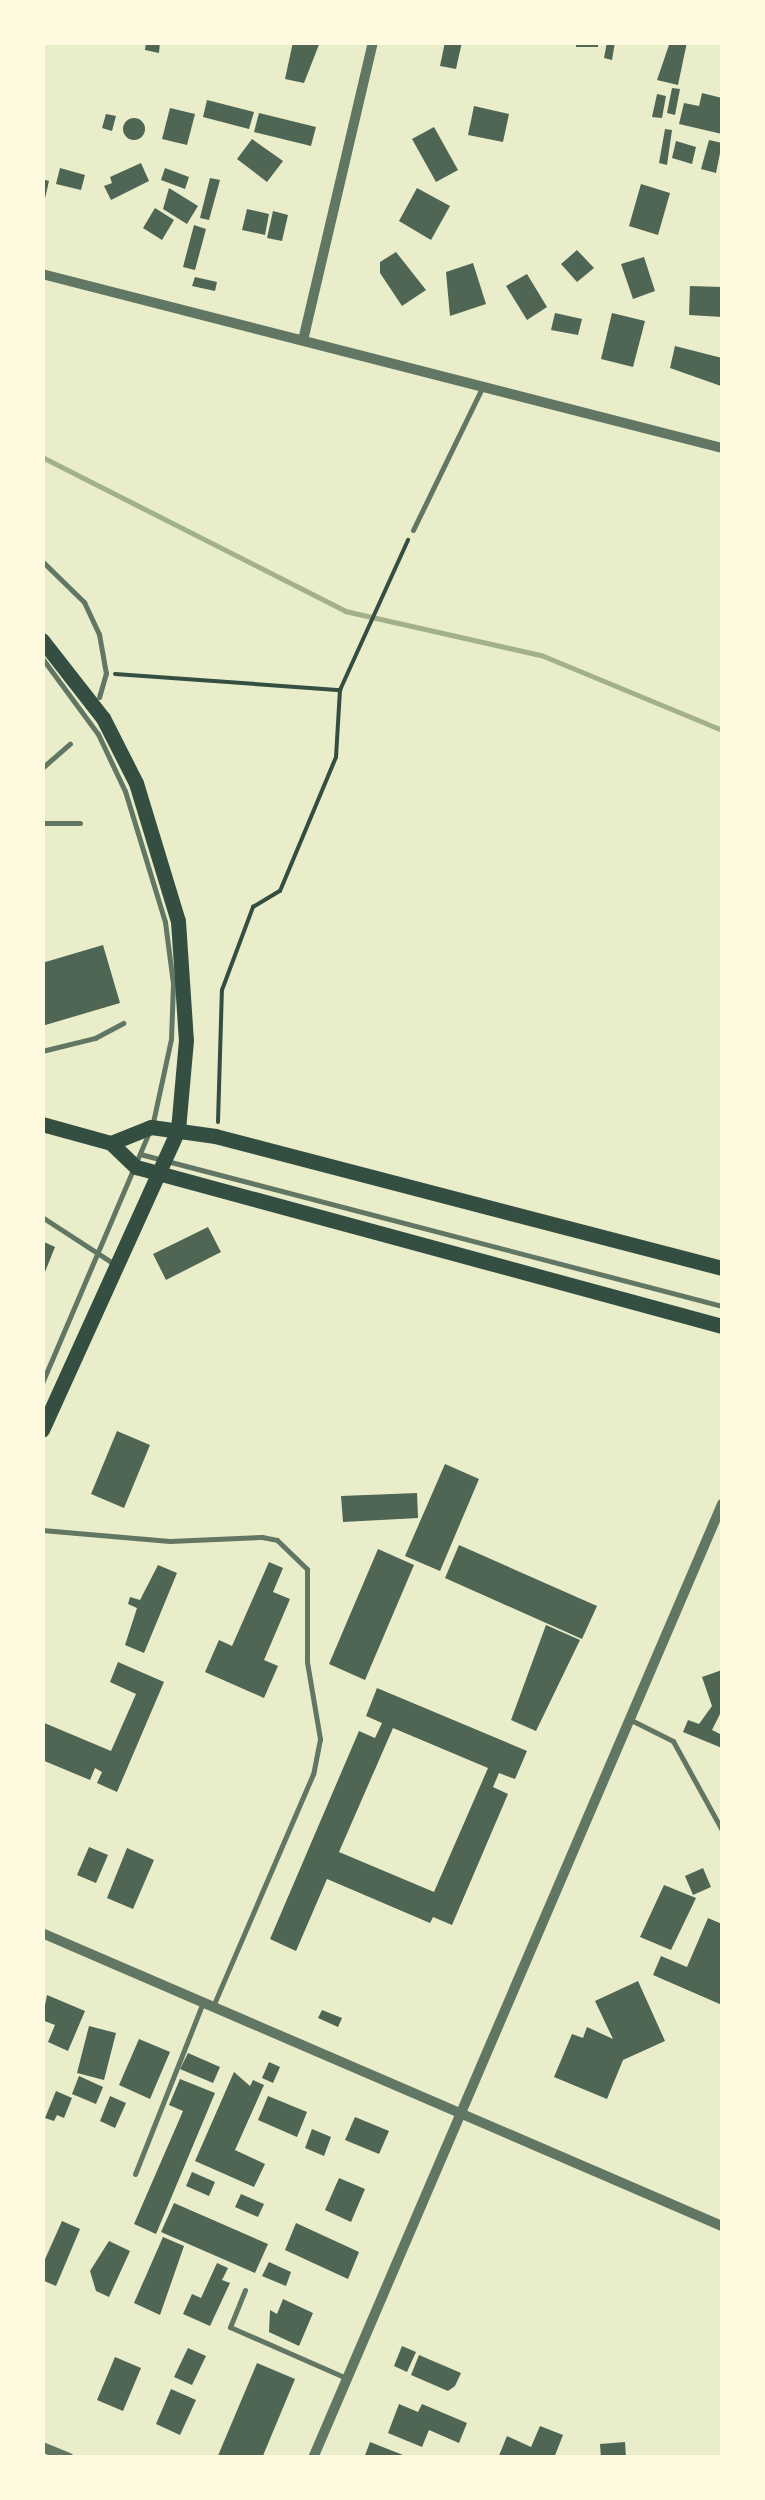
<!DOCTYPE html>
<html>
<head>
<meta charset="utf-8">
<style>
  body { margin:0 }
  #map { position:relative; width:765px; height:2500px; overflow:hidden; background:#e9edc9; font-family:"Alegreya Sans",sans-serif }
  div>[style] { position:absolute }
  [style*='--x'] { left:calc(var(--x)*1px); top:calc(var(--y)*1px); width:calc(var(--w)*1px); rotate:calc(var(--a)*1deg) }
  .stream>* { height:5px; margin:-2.5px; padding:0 2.5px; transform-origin:2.5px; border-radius:2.5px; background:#a3b18a }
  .building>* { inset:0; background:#4f6655 }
  .round { border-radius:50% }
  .path>* { height:4px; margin:-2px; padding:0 2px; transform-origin:2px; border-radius:2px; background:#344e41 }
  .service>* { height:5px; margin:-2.5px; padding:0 2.5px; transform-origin:2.5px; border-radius:2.5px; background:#617663 }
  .minor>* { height:10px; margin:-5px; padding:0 5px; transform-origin:5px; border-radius:5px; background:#617663 }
  .secondary>* { height:15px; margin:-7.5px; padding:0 7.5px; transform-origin:7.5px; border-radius:7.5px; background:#344e41 }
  span { translate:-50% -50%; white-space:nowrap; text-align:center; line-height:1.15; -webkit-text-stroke:8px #fefae0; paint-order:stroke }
  .frame { position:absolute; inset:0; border:45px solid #fefae0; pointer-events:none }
</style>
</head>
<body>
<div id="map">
  <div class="stream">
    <i style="--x:42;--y:457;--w:340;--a:26.9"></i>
    <i style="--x:345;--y:611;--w:201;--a:12.7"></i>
    <i style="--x:541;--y:655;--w:196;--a:22.5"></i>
  </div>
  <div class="building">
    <i style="clip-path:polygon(146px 42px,160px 42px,159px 53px,145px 50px)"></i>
    <i style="clip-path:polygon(293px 42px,320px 42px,304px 83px,285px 79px)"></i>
    <i style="clip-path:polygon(445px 42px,462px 42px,456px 69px,440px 66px)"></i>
    <i style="clip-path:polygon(576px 42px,598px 42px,598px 47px,576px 47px)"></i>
    <i style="clip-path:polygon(607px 42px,615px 42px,612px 60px,604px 58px)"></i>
    <i style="clip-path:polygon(670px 42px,687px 42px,678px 85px,657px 80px)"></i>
    <i style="clip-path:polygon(672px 88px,680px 89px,675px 115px,667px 113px)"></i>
    <i style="clip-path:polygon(702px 93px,722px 98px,722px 134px,679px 124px,684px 103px,699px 106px)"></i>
    <i style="clip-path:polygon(657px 94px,666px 96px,662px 118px,652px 117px)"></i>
    <i style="clip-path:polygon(207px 100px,254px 112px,249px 129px,203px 117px)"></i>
    <i style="clip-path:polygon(474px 106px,509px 114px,503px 142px,468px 135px)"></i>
    <i style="clip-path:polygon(170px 108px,195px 114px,187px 145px,162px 139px)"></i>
    <i style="clip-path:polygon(259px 113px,316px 127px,311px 146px,254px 132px)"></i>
    <i style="clip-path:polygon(106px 114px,116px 116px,112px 131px,102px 128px)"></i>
    <i class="round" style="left:123px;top:118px;width:22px;height:22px"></i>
    <i style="clip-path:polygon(434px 127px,458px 170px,436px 182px,412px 139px)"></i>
    <i style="clip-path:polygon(665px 129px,672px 130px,667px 165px,659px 163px)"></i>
    <i style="clip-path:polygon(252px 139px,283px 161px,267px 182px,237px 159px)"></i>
    <i style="clip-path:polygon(709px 140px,722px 143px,716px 173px,701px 169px)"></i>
    <i style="clip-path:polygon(676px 141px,696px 147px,692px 164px,672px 158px)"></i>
    <i style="clip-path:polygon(141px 163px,149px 181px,111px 200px,104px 186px,112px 183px,110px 177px)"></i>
    <i style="clip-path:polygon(60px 168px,85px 175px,81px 190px,56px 184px)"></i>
    <i style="clip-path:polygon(165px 168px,189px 177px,185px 189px,161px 180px)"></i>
    <i style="clip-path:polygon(210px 178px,220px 180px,209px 220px,200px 218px)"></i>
    <i style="clip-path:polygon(42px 179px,49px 181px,44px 203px,42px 203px)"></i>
    <i style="clip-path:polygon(641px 184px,670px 193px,658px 235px,629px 226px)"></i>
    <i style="clip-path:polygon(169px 188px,198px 206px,187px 224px,163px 209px)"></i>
    <i style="clip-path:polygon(417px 188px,450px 206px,431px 240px,399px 221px)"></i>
    <i style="clip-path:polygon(155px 208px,174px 220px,162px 240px,143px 228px)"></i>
    <i style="clip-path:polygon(247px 209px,269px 214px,265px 235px,242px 230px)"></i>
    <i style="clip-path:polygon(273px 211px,288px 215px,282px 241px,267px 238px)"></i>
    <i style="clip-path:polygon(194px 225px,206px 229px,195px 270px,183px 267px)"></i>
    <i style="clip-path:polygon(577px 250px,594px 268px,577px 282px,561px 264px)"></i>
    <i style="clip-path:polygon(396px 252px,426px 290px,402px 306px,380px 273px,380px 262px)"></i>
    <i style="clip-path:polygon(644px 257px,655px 291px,633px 299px,621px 264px)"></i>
    <i style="clip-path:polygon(473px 263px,486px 304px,450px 316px,446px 272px)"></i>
    <i style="clip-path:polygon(527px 274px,547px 307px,527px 320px,506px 286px)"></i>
    <i style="clip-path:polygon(195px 277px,217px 282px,215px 291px,192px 286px)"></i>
    <i style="clip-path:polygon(690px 286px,722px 287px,722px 317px,689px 315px)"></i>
    <i style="clip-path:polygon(555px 313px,582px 319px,578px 335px,551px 330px)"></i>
    <i style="clip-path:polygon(612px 313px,645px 321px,633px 367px,601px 359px)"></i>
    <i style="clip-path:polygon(675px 346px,722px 358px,721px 386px,670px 368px)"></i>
    <i style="clip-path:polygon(103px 945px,120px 1003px,42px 1026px,42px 963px)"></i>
    <i style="clip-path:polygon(208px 1227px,221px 1252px,166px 1280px,153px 1254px)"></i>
    <i style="clip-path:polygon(42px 1241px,55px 1247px,43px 1277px,42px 1277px)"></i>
    <i style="clip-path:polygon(117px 1431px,150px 1445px,124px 1508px,91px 1494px)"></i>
    <i style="clip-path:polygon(445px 1464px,479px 1479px,440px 1571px,405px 1556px)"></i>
    <i style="clip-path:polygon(417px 1493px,418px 1518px,343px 1522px,341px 1496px)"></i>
    <i style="clip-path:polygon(459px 1545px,597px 1606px,582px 1639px,445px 1578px)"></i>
    <i style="clip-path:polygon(378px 1549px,414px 1565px,365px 1680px,329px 1664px)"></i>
    <i style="clip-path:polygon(269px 1562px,283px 1568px,273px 1592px,290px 1599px,264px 1660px,278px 1666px,264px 1698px,205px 1672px,219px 1640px,232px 1646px)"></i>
    <i style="clip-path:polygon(158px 1565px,177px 1573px,144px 1653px,125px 1645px,137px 1608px,128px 1604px,130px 1597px,140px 1600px)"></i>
    <i style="clip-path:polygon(546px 1625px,580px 1640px,536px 1731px,511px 1720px)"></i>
    <i style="clip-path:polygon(118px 1662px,164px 1682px,117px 1792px,97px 1783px,102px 1772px,95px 1768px,90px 1780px,42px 1760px,42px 1722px,111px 1751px,136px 1694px,110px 1682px)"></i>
    <i style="clip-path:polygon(722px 1670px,722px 1710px,712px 1730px,722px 1735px,722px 1748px,683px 1732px,688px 1720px,699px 1724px,712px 1706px,702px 1677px)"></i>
    <i style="clip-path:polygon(evenodd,377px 1688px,527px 1751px,515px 1779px,499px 1773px,493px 1787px,508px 1794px,452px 1925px,433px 1917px,430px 1923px,327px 1879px,296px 1951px,270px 1939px,359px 1731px,375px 1738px,382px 1723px,366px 1716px,377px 1688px,393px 1728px,488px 1768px,434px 1892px,339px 1852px,393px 1728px)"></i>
    <i style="clip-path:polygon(89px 1847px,108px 1855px,96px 1883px,77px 1875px)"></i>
    <i style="clip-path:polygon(127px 1848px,154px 1860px,133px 1909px,107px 1898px)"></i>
    <i style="clip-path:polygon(703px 1868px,711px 1887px,693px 1895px,685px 1876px)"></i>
    <i style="clip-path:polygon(664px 1885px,696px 1898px,671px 1950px,640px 1937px)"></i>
    <i style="clip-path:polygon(708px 1918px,722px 1924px,722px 2005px,653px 1975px,661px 1956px,687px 1967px)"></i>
    <i style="clip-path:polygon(638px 1981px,665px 2041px,623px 2060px,607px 2099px,554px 2077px,572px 2034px,583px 2038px,587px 2027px,613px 2039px,595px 2001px)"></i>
    <i style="clip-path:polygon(47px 1995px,85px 2011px,68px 2051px,48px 2042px,55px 2025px,42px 2020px)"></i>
    <i style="clip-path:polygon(322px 2010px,342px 2018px,338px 2027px,318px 2018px)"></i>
    <i style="clip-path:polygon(89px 2026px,116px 2033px,104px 2080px,77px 2073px)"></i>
    <i style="clip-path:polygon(139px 2039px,170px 2052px,150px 2099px,119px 2085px)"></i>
    <i style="clip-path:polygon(188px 2053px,220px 2067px,213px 2083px,180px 2069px)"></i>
    <i style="clip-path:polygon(269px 2062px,280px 2067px,273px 2083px,262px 2078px)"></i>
    <i style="clip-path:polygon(234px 2072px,250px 2086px,253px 2080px,264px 2085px,235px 2150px,265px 2164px,254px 2187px,195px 2161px)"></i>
    <i style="clip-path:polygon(79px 2076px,103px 2087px,96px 2104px,72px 2094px)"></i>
    <i style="clip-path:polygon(180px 2079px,215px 2093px,156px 2234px,134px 2224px,183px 2111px,169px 2105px)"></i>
    <i style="clip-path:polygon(56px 2091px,72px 2098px,64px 2118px,57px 2115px,54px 2121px,45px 2118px)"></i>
    <i style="clip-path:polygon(110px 2096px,126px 2103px,115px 2128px,100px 2121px)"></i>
    <i style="clip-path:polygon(268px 2096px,307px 2112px,297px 2137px,258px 2120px)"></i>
    <i style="clip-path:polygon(355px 2117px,389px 2131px,379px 2154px,345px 2140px)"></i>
    <i style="clip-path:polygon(312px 2129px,331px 2137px,324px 2156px,305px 2148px)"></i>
    <i style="clip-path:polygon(192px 2172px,215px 2182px,209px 2196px,186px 2186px)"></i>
    <i style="clip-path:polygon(339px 2178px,365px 2189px,351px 2222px,325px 2210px)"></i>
    <i style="clip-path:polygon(241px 2194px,264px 2204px,258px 2217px,235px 2207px)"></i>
    <i style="clip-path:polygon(174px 2203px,268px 2244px,255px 2273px,161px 2232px)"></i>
    <i style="clip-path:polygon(62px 2221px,80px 2229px,56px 2286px,42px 2280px,42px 2266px)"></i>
    <i style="clip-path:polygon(296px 2223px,359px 2252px,348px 2279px,285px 2250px)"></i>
    <i style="clip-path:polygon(163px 2237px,184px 2246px,160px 2315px,134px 2303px)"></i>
    <i style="clip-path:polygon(109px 2241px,130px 2251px,109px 2297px,96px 2291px,90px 2271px)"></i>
    <i style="clip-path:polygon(269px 2262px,291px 2272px,286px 2286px,262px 2276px)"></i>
    <i style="clip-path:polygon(217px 2263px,228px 2268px,222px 2280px,230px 2283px,210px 2326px,183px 2314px,192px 2294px,201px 2298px)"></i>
    <i style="clip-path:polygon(283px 2299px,313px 2313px,299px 2346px,269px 2332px,270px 2310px,277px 2314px)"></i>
    <i style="clip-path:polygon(402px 2346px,416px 2352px,407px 2372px,394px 2366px)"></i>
    <i style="clip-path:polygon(188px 2348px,206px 2356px,192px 2385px,174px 2377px)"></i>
    <i style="clip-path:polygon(419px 2355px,461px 2373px,455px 2386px,448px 2391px,411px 2375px)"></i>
    <i style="clip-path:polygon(115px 2357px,141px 2368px,123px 2411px,97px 2400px)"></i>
    <i style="clip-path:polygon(257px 2363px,295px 2379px,262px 2458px,217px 2458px)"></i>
    <i style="clip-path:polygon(171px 2389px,196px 2400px,180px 2435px,156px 2424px)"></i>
    <i style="clip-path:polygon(399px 2404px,418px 2412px,422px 2404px,467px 2423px,459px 2443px,429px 2430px,422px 2447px,388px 2433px)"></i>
    <i style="clip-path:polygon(540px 2426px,563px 2435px,554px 2458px,498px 2458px,507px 2436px,531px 2447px)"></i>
    <i style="clip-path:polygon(370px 2442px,408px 2457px,408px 2458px,364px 2458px)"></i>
    <i style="clip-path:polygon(625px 2442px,626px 2458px,601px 2458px,600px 2444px)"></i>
  </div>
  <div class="path">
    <i style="--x:115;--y:674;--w:226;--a:4.1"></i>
    <i style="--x:218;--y:1122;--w:132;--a:-88.3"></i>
    <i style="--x:222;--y:990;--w:89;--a:-69.5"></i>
    <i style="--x:253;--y:907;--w:31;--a:-31"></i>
    <i style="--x:280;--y:891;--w:145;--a:-67.3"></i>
    <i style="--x:336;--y:757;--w:67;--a:-86.6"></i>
    <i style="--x:340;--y:690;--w:165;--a:-65.6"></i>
  </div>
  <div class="service">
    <i style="--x:413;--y:530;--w:158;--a:-64.1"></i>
    <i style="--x:42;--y:561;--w:59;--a:44.3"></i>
    <i style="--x:84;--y:602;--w:35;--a:65"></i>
    <i style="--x:99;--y:634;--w:40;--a:80"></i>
    <i style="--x:106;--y:673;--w:25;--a:106"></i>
    <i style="--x:42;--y:658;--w:94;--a:53.6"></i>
    <i style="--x:98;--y:734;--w:63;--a:64.7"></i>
    <i style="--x:125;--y:791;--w:137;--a:73"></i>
    <i style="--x:165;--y:922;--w:63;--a:82.6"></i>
    <i style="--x:173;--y:984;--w:55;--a:92.1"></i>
    <i style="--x:171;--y:1039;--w:85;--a:102.2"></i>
    <i style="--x:42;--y:768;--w:37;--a:-41"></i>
    <i style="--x:42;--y:823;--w:38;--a:0"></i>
    <i style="--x:42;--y:1051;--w:55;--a:-13.8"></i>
    <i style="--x:95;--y:1038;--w:32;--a:-28"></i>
    <i style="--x:140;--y:1154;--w:602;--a:14.64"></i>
    <i style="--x:42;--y:1217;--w:86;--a:33.1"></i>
    <i style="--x:42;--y:1383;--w:273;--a:-66.9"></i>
    <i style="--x:42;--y:1530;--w:128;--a:4.9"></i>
    <i style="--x:170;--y:1541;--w:92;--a:-2.5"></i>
    <i style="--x:262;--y:1537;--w:15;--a:11"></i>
    <i style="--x:277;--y:1540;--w:42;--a:44"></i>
    <i style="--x:307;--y:1569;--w:93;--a:90"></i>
    <i style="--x:307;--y:1662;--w:78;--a:80.4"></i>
    <i style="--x:320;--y:1739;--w:36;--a:101"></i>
    <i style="--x:313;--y:1774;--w:253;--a:113.3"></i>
    <i style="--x:631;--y:1720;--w:47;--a:26.6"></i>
    <i style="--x:673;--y:1741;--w:102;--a:61.2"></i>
    <i style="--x:135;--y:2174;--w:182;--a:-68.4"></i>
    <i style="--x:245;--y:2290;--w:40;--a:112"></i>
    <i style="--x:230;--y:2327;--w:127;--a:23.7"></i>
  </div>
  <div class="minor">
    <i style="--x:42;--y:274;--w:702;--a:14.35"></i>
    <i style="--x:304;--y:336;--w:302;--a:-76.8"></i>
    <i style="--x:42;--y:1933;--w:740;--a:23.31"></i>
    <i style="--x:42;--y:2447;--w:29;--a:22"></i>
    <i style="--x:313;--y:2458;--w:1038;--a:-66.79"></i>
  </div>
  <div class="secondary">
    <i style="--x:42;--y:640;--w:99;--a:52"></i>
    <i style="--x:103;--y:718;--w:73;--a:63.1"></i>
    <i style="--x:136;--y:783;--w:144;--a:73.1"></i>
    <i style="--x:178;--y:921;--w:119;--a:86.2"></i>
    <i style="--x:186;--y:1040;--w:90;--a:95.1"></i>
    <i style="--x:178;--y:1130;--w:329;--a:114.4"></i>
    <i style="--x:42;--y:1124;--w:72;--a:15.4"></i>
    <i style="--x:111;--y:1143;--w:35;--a:44"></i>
    <i style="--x:136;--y:1167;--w:607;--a:15.18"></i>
    <i style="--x:111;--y:1143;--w:43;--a:-21.8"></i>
    <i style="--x:151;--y:1127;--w:65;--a:8"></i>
    <i style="--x:215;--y:1136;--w:524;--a:14.59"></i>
  </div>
  <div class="frame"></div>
</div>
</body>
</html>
